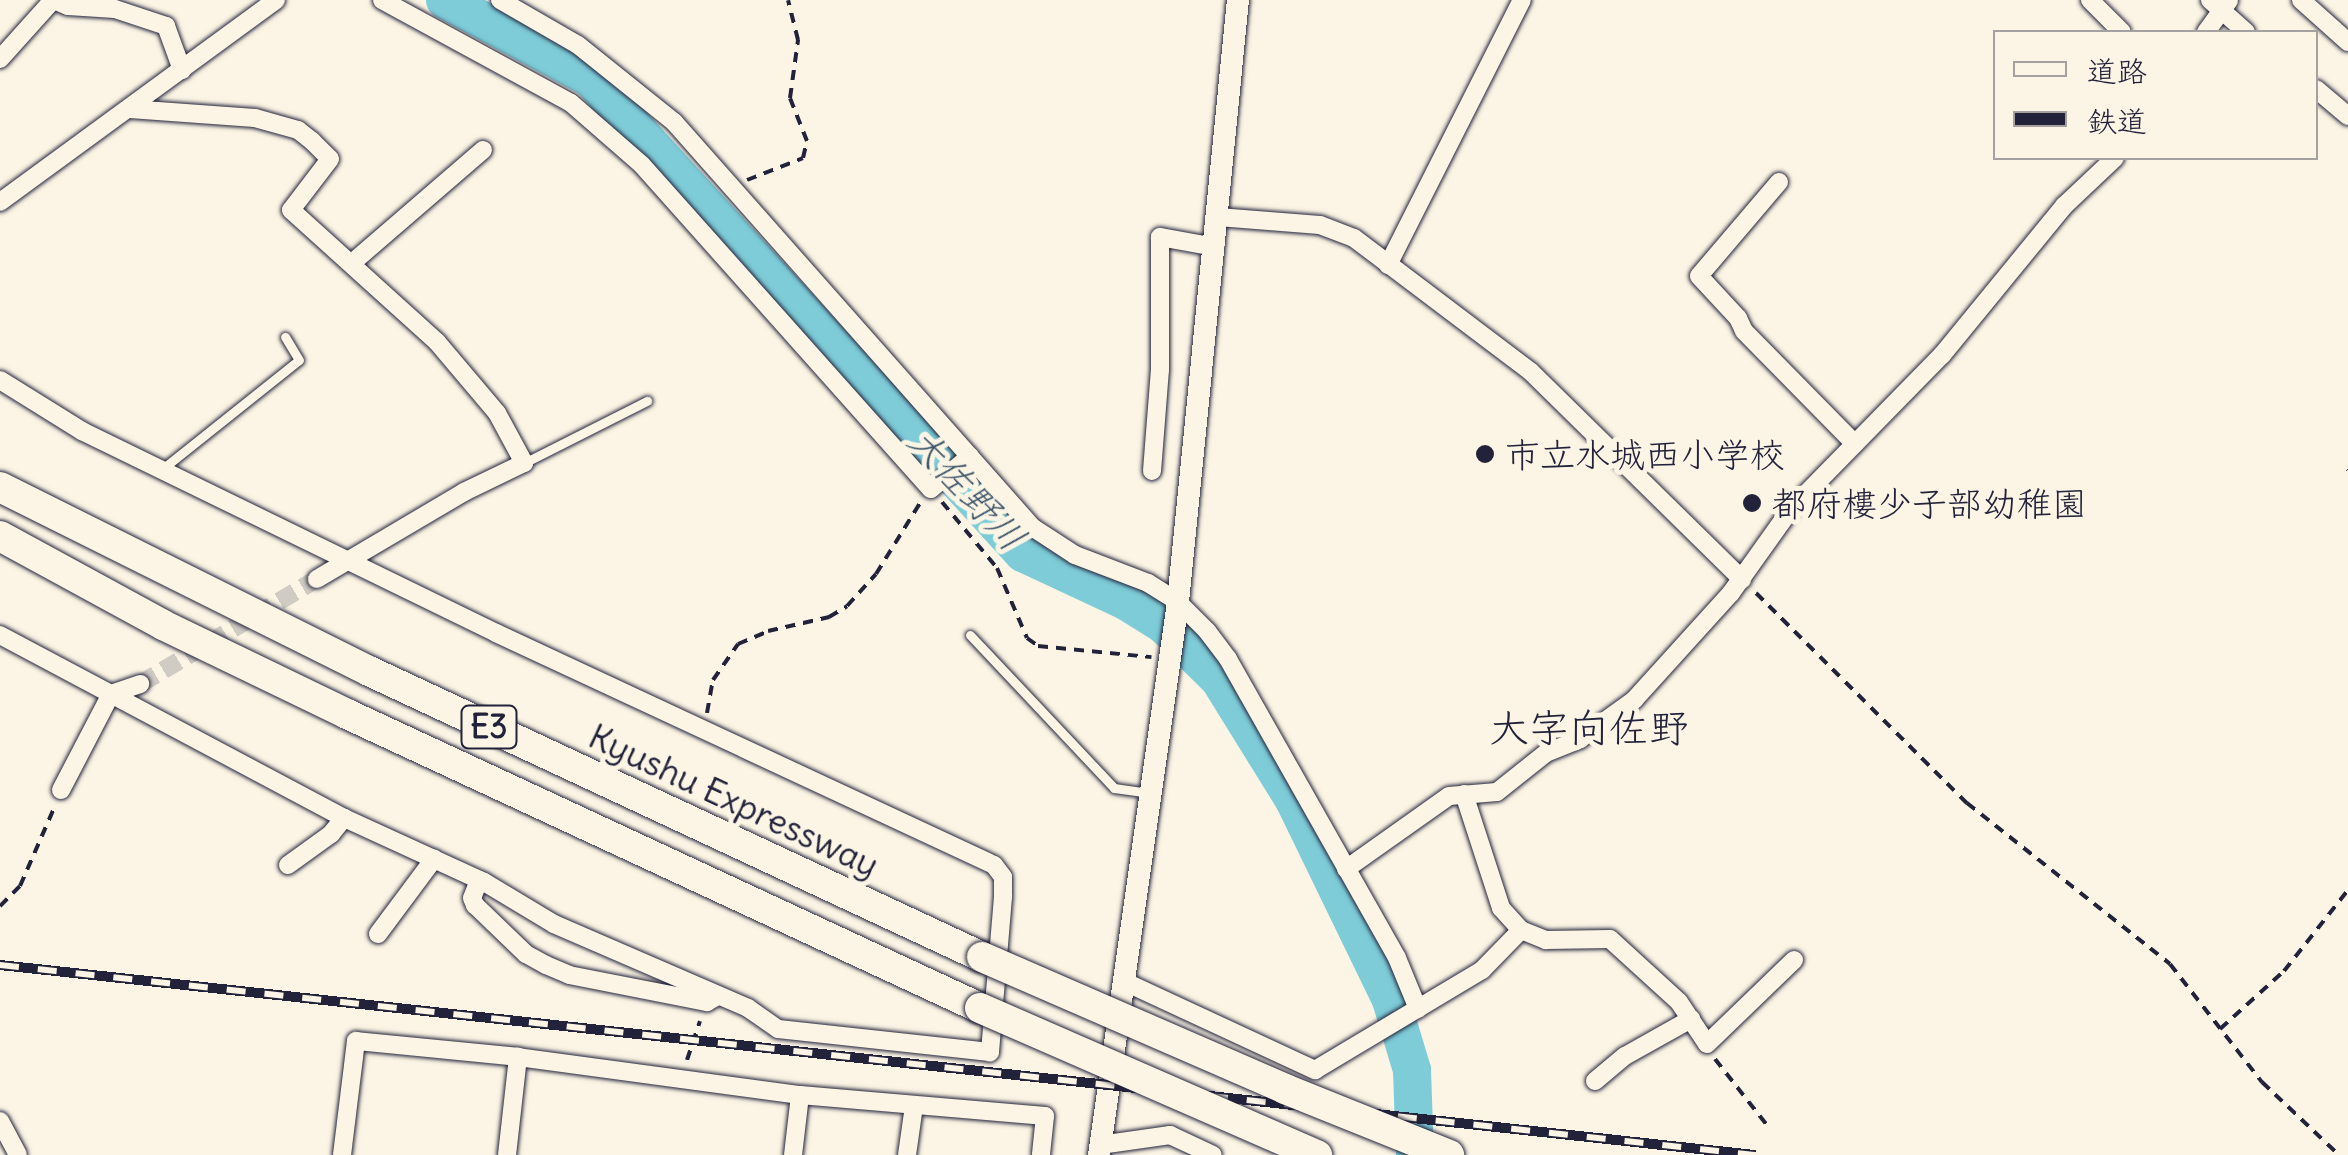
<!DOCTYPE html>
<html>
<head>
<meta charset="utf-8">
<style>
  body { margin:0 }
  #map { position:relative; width:2348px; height:1155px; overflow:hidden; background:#fcf5e5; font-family:Delius,"Klee One",sans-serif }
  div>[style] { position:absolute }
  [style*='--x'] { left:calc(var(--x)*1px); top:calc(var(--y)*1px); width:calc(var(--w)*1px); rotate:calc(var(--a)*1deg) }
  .river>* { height:38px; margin:-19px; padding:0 19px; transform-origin:19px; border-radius:19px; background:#7dccd8 }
  .street-tunnel>* { height:18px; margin-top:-9px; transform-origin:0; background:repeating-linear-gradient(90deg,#d0cbc3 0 18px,transparent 0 27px) }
  .path>* { height:4px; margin-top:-2px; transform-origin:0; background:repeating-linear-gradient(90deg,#22223b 0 10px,transparent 0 18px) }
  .roads { filter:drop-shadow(0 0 2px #22223b) drop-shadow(0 0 2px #22223b) }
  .lane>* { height:9px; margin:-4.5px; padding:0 4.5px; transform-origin:4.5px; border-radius:4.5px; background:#fcf5e5 }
  .street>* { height:18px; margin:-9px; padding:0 9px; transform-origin:9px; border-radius:9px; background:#fcf5e5 }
  .secondary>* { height:22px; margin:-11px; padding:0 11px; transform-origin:11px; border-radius:11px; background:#fcf5e5 }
  .highway>* { height:30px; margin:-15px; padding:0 15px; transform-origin:15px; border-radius:15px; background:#fcf5e5 }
  .rail>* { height:10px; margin-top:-5px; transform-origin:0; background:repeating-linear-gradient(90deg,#fcf5e5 0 19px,#22223b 0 38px); box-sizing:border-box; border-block:2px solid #22223b }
  .bridges { filter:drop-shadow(0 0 2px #22223b) drop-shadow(0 0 2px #22223b) }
  .highway-bridge>* { height:30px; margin:-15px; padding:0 15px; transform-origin:15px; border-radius:15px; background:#fcf5e5 }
  .dots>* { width:28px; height:28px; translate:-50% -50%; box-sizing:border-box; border:5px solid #fcf5e5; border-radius:50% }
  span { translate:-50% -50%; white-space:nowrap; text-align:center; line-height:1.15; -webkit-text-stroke:10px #fcf5e5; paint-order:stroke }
  .shield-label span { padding:2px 8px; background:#fcf5e5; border:2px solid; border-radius:8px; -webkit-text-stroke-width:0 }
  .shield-label { font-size:32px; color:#22223b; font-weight:700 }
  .poi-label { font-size:35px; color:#22223b }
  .left { translate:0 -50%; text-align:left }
  .street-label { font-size:35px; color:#22223b }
  .water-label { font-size:38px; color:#3d556a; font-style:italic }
  .quarter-label { font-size:40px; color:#22223b }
  .legend { position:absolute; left:1993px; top:30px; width:325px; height:130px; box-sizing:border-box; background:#fcf5e5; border:2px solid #a5a1a1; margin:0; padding:12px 18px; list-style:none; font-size:30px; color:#22223b }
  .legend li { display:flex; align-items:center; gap:20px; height:50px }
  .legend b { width:50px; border:2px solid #a5a1a1 }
</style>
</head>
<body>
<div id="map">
  <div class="river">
    <i style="--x:445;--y:0;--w:165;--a:28.3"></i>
    <i style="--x:590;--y:78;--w:643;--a:47.65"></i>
    <i style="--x:1023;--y:553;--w:114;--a:25"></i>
    <i style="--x:1126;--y:601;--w:44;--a:31.9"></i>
    <i style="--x:1163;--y:624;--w:78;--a:44.5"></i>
    <i style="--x:1219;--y:679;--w:142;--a:58.2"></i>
    <i style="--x:1294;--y:800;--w:222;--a:64.1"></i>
    <i style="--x:1391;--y:1000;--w:73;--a:73.3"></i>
    <i style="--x:1412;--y:1070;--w:85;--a:88"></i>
  </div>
  <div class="street-tunnel">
    <i style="--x:140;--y:684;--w:206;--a:-30.7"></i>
  </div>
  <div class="path">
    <i style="--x:747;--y:180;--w:60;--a:-21.4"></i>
    <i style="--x:803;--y:158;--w:17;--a:-77"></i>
    <i style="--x:807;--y:141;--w:46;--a:-111.6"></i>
    <i style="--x:790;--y:98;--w:59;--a:-82.1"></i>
    <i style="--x:798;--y:40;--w:41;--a:-104"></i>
    <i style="--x:2347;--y:469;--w:1;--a:45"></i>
    <i style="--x:942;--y:502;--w:86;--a:50.2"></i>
    <i style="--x:997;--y:568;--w:76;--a:66.8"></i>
    <i style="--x:1027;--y:638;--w:14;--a:36"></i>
    <i style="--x:1038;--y:646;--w:114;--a:5.6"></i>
    <i style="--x:1756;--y:593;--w:298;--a:44.9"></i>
    <i style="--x:1967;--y:803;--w:259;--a:38.4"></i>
    <i style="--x:2170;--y:964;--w:150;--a:52.1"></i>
    <i style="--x:2262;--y:1082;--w:106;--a:43.5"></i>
    <i style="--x:707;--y:713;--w:34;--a:-80"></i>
    <i style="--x:713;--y:680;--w:44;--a:-55.2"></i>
    <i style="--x:738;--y:644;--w:33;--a:-23"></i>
    <i style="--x:768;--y:631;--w:63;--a:-12.9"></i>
    <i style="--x:829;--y:617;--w:21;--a:-31"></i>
    <i style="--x:847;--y:606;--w:43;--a:-47.8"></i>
    <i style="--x:876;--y:574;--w:84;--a:-58.2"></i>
    <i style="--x:0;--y:906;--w:28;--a:-45"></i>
    <i style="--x:20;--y:886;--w:85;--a:-66.4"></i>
    <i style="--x:2220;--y:1029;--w:86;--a:-42.2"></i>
    <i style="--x:2284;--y:971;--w:103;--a:-51.7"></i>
    <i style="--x:1715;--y:1059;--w:89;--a:51.8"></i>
    <i style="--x:687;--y:1060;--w:41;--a:-71.6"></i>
  </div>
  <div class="roads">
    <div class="lane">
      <i style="--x:524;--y:463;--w:138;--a:-26.8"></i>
      <i style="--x:161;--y:470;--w:176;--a:-38.6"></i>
      <i style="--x:299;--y:360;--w:27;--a:-121"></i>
      <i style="--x:970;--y:635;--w:210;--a:46.7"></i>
      <i style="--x:1114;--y:788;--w:35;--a:8"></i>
    </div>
    <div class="street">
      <i style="--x:54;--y:0;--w:15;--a:23"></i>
      <i style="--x:68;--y:6;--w:47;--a:3.7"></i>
      <i style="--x:115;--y:9;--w:54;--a:18.4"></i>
      <i style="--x:166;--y:26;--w:47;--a:70"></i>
      <i style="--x:382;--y:0;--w:215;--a:28.6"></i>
      <i style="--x:571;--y:103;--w:94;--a:41.1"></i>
      <i style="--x:642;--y:165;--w:434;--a:48.3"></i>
      <i style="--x:931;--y:489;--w:51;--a:-40.2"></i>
      <i style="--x:500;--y:0;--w:90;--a:30"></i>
      <i style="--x:578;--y:45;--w:123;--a:38.7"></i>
      <i style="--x:674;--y:122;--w:541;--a:48.52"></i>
      <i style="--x:1032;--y:527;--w:51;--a:33.1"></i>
      <i style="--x:1075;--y:555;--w:78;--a:21"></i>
      <i style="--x:1148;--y:583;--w:36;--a:32"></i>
      <i style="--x:1178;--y:602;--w:41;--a:45"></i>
      <i style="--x:1207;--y:631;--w:35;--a:53"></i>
      <i style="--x:1228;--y:659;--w:343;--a:60.5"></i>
      <i style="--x:1397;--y:958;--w:55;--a:67.6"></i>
      <i style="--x:2090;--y:0;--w:45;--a:45"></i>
      <i style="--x:2210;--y:0;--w:48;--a:41.6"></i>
      <i style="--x:2301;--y:0;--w:63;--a:41.8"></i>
      <i style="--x:2206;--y:32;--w:39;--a:-54"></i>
      <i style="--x:0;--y:59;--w:79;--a:-48.1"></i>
      <i style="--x:2316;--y:89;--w:42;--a:40.2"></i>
      <i style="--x:130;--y:109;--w:125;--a:4.1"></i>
      <i style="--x:255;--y:118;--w:45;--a:15.6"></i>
      <i style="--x:298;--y:130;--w:18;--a:38"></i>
      <i style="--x:312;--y:141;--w:25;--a:45"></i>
      <i style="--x:330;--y:159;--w:64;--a:127.4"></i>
      <i style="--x:291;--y:210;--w:197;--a:42.1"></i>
      <i style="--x:437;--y:342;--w:93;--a:49.8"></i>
      <i style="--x:497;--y:413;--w:57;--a:61.6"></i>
      <i style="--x:524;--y:463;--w:67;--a:154.2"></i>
      <i style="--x:464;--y:492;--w:171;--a:149.4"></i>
      <i style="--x:1779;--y:182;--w:123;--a:130.4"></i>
      <i style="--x:1699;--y:276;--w:57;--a:47.1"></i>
      <i style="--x:1738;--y:318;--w:14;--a:65"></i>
      <i style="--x:1744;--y:331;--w:158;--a:45.5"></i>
      <i style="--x:0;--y:202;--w:342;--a:-36.2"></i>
      <i style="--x:1218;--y:217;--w:102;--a:4.5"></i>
      <i style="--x:1320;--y:225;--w:36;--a:21"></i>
      <i style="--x:1354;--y:238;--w:222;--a:37.1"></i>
      <i style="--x:1531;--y:372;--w:296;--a:44.5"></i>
      <i style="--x:352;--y:263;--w:173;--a:-40.8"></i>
      <i style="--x:1388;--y:265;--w:297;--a:-63.2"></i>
      <i style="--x:0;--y:380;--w:97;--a:31.9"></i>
      <i style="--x:82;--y:431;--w:461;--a:26"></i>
      <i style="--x:496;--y:633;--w:549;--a:24.98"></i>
      <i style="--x:994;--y:865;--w:15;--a:53"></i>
      <i style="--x:1003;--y:877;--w:20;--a:90"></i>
      <i style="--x:1003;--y:897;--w:156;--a:94.8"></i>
      <i style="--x:990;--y:1052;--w:213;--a:-173.8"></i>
      <i style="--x:778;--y:1029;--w:37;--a:-145"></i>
      <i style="--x:748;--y:1008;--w:211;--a:-156.6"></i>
      <i style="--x:554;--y:924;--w:82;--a:-149"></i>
      <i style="--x:484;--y:882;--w:154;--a:-155.4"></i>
      <i style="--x:344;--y:818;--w:390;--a:-152"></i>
      <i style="--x:1152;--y:471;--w:101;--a:-85.5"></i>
      <i style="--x:1160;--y:370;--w:133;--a:-90"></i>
      <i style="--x:1160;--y:237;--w:56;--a:10.3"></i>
      <i style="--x:61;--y:790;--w:108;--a:-62.5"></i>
      <i style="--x:111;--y:694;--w:31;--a:-19"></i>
      <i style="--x:1464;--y:794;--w:120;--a:72"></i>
      <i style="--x:1501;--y:908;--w:30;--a:48"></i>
      <i style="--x:1521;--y:930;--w:27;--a:22"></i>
      <i style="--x:1546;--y:940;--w:64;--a:-0.9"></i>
      <i style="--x:1610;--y:939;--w:93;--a:42.4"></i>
      <i style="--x:1679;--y:1002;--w:50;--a:56.3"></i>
      <i style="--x:1707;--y:1044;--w:121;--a:-44"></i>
      <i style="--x:288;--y:865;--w:53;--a:-35.8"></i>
      <i style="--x:331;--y:834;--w:21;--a:-51"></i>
      <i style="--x:1346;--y:869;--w:126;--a:-35.3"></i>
      <i style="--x:1449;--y:796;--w:48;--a:-4.8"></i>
      <i style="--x:1497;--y:792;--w:63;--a:-38.5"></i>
      <i style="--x:1546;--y:753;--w:37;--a:-22"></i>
      <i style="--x:1580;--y:739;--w:67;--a:-35.8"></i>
      <i style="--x:1634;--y:700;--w:144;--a:-47.8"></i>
      <i style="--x:1731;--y:593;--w:103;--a:-54.5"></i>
      <i style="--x:1791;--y:509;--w:216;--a:-45.6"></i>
      <i style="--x:1942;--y:355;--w:193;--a:-50.7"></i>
      <i style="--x:2064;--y:206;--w:70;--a:-43.3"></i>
      <i style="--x:479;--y:880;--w:19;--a:111"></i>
      <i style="--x:472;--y:898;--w:8;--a:67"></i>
      <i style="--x:475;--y:905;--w:71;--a:43.9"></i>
      <i style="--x:526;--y:954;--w:23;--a:29"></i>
      <i style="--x:546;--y:965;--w:25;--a:23"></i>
      <i style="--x:569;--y:975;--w:141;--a:11.1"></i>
      <i style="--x:707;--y:1002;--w:13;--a:-29"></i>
      <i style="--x:378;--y:934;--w:94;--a:-53.3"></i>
      <i style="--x:1123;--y:981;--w:212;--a:24.9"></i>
      <i style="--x:1315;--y:1070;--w:195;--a:-30.9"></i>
      <i style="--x:1482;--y:970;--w:56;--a:-45.7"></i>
      <i style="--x:1595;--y:1081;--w:39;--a:-40"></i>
      <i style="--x:1625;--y:1056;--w:76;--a:-29.3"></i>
      <i style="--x:0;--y:1121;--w:38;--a:62"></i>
      <i style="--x:1100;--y:1145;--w:71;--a:-8.1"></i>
      <i style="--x:1170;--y:1135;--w:47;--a:24.9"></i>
      <i style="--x:342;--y:1155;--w:115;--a:-83"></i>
      <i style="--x:356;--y:1041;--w:163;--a:5.6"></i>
      <i style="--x:518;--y:1057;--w:285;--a:7.7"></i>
      <i style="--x:800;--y:1095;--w:246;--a:4.9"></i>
      <i style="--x:1045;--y:1116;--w:39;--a:96"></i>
      <i style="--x:507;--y:1155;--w:99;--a:-83.6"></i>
      <i style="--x:793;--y:1155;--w:60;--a:-83.3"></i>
      <i style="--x:907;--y:1155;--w:49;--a:-81.9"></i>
    </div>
    <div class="secondary">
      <i style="--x:1099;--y:1155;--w:559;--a:-81.87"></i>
      <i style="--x:1178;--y:602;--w:605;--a:-84.31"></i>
    </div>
    <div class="highway">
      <i style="--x:0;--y:487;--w:412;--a:26.5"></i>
      <i style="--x:369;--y:671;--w:676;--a:25.01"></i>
      <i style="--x:0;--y:536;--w:186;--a:28.6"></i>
      <i style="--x:163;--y:625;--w:204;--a:25.8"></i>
      <i style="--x:347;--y:714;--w:698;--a:24.91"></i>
    </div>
  </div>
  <div class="rail">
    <i style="--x:0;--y:965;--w:1766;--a:6.18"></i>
  </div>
  <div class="bridges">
    <div class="highway-bridge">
      <i style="--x:982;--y:957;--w:331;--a:23.5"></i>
      <i style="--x:1285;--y:1089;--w:177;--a:21.9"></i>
      <i style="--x:980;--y:1008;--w:368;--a:23.6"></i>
    </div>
  </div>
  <div class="dots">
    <i style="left:1485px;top:454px;background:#22223b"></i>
    <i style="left:1752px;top:503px;background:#22223b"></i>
  </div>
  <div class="shield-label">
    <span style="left:489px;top:727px">E3</span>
  </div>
  <div class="poi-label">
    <span class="left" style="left:1505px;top:454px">市立水城西小学校</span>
    <span class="left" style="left:1772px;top:503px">都府樓少子部幼稚園</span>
  </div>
  <div class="street-label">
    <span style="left:734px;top:800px;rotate:25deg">Kyushu Expressway</span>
  </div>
  <div class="water-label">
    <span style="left:967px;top:489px;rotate:47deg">大佐野川</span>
  </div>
  <div class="quarter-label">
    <span style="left:1589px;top:728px">大字向佐野</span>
  </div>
  <ul class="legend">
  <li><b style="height:12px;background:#fcf5e5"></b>道路</li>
  <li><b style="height:12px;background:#22223b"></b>鉄道</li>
  </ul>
</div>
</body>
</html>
